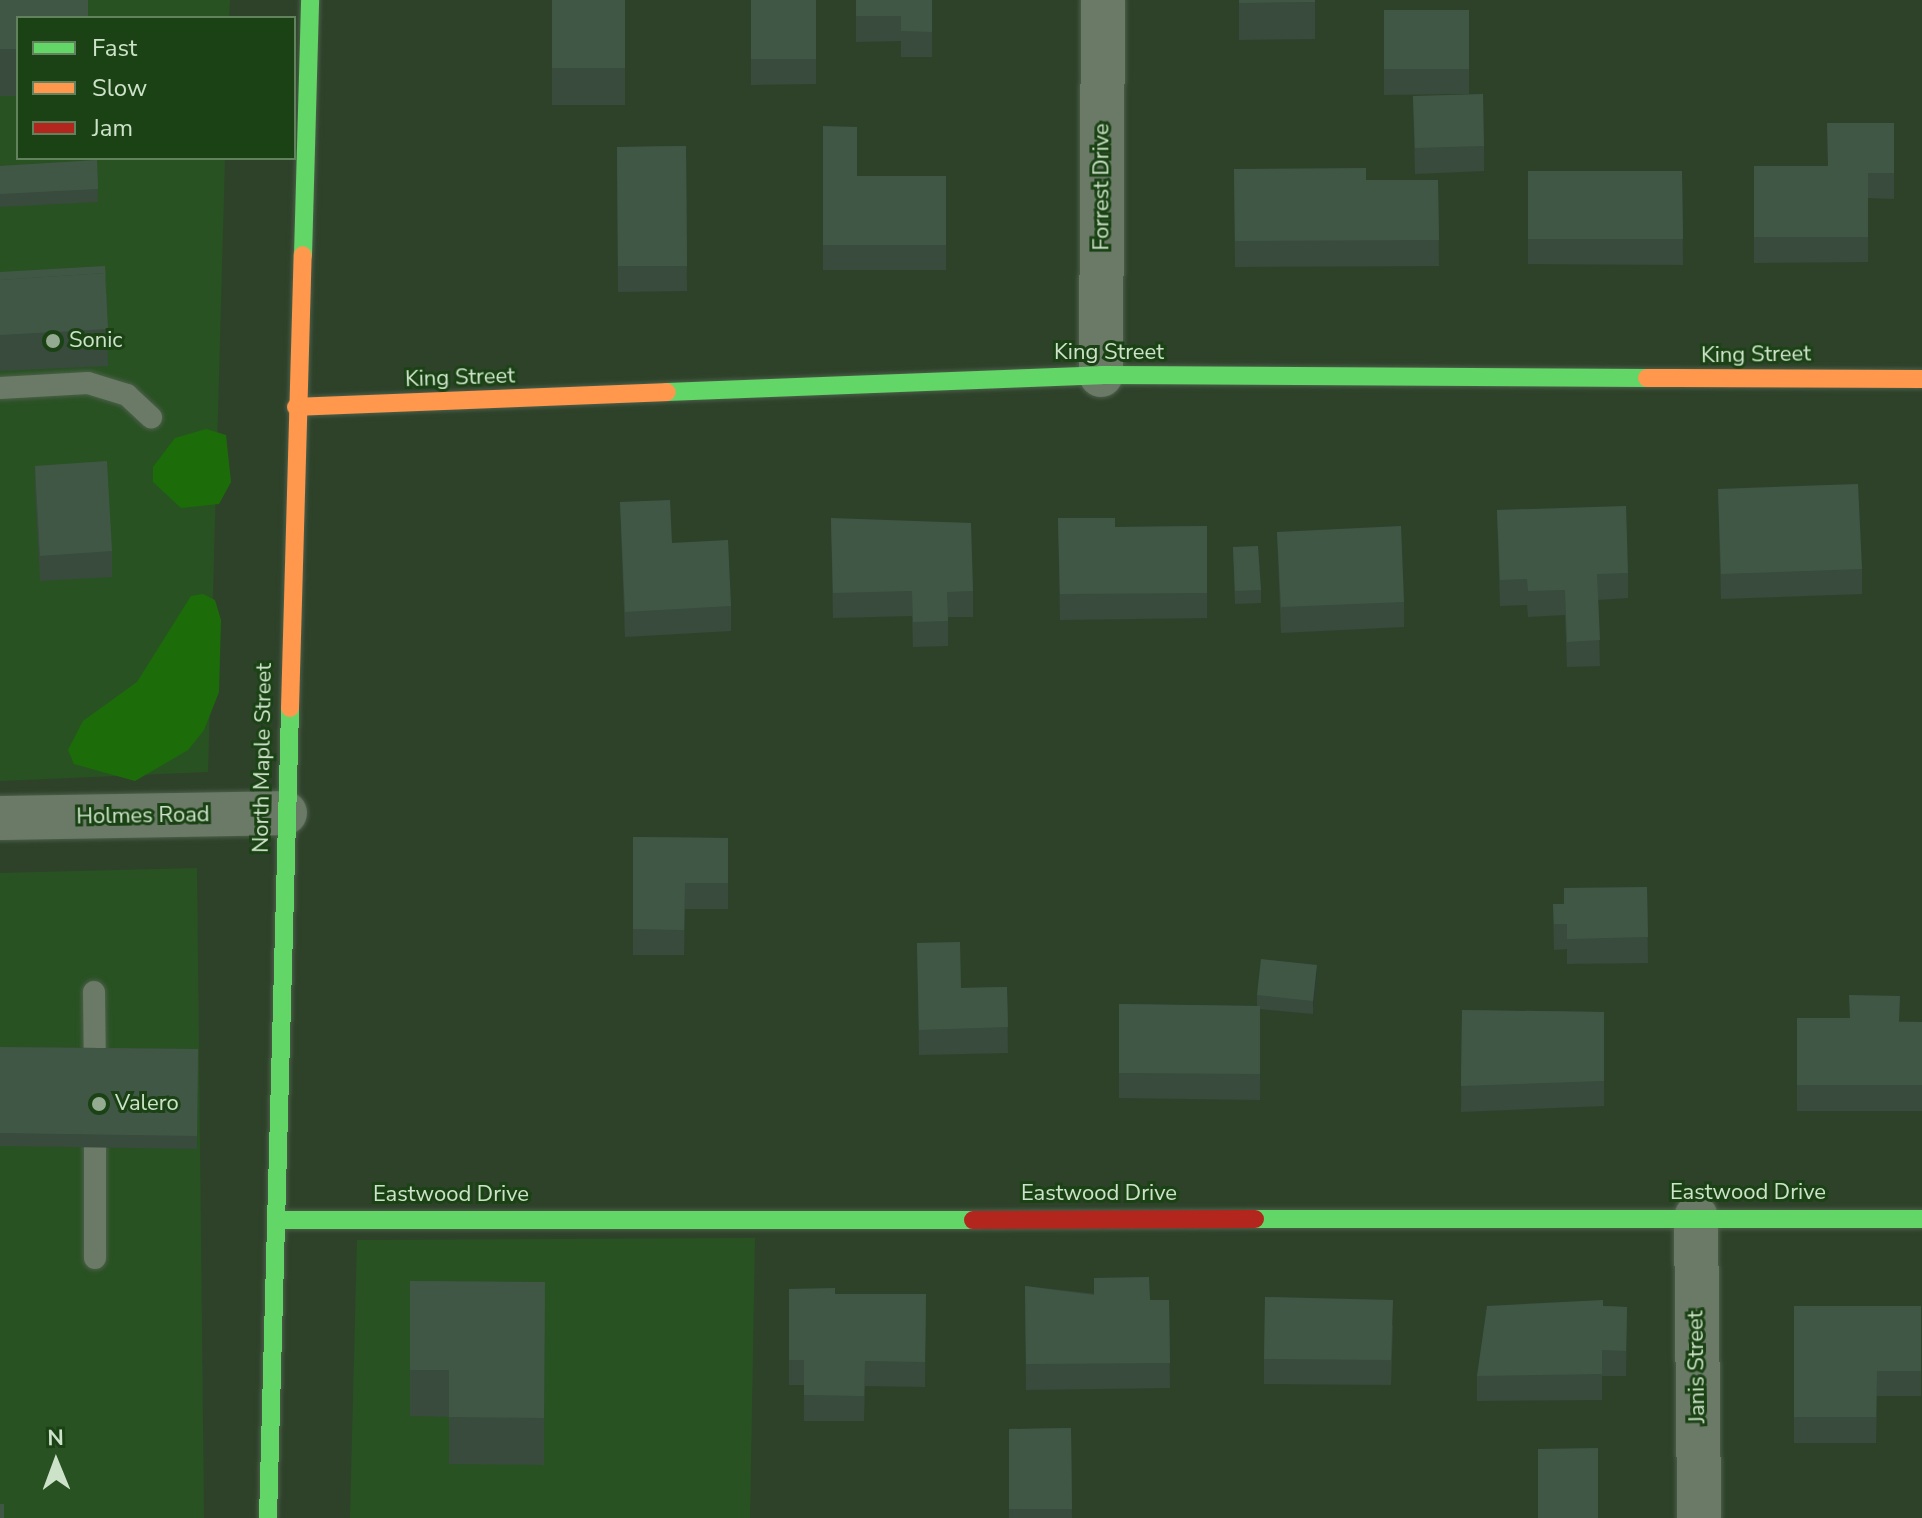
<!DOCTYPE html>
<html>
<head>
<meta charset="utf-8">
<style>
  body { margin:0 }
  #map { position:relative; width:1922px; height:1518px; overflow:hidden; background:#2e422a; font-family:"Nunito Sans",sans-serif }
  div>[style] { position:absolute }
  [style*='--x'] { left:calc(var(--x)*1px); top:calc(var(--y)*1px); width:calc(var(--w)*1px); rotate:calc(var(--a)*1deg) }
  .built>* { inset:0; background:#295223 }
  .green>* { inset:0; background:#1c6d0a }
  .roads { filter:drop-shadow(0 0 2px #4d5f4a) drop-shadow(0 0 2px #4d5f4a) }
  .lane>* { height:22px; margin:-11px; padding:0 11px; transform-origin:11px; border-radius:11px; background:#6a7a67 }
  .street>* { height:44px; margin:-22px; padding:0 22px; transform-origin:22px; border-radius:22px; background:#6a7a67 }
  .fast>* { height:18px; margin:-9px; padding:0 9px; transform-origin:9px; border-radius:9px; background:#63d668 }
  .slow>* { height:18px; margin:-9px; padding:0 9px; transform-origin:9px; border-radius:9px; background:#ff974d }
  .jam>* { height:18px; margin:-9px; padding:0 9px; transform-origin:9px; border-radius:9px; background:#b3261e }
  .wall>* { inset:0; background:#384b3c }
  .shaded-wall>* { inset:0; background:#2e3d31 }
  .building>* { inset:0; background:#415746 }
  .dots>* { width:22px; height:22px; translate:-50% -50%; box-sizing:border-box; border:4px solid #1b4215; border-radius:50% }
  span { translate:-50% -50%; white-space:nowrap; text-align:center; line-height:1.15; -webkit-text-stroke:6px #1b4215; paint-order:stroke }
  .street-label { font-size:22px; color:#cde3c9 }
  .poi-label { font-size:22px; color:#cde3c9 }
  .left { translate:0 -50%; text-align:left }
  .legend { position:absolute; left:16px; top:16px; width:280px; height:144px; box-sizing:border-box; background:#1b4215; border:2px solid #62825d; margin:0; padding:10px 14px; list-style:none; font-size:24px; color:#cde3c9 }
  .legend li { display:flex; align-items:center; gap:16px; height:40px }
  .legend b { width:40px; border:2px solid #62825d }
  .north { position:absolute; left:16px; top:1422px; width:80px; height:80px; -webkit-text-stroke:6px #1b4215; paint-order:stroke; rotate:359deg; font-size:22px; font-weight:700; line-height:32px; text-align:center; color:#cde3c9 }
  .north::after { content:''; display:block; margin:auto; width:28px; height:36px; background:#cde3c9; clip-path:polygon(50% 0,100% 100%,50% 72%,0 100%) }
</style>
</head>
<body>
<div id="map">
  <div class="built">
    <i style="clip-path:polygon(0 0,230px 0,229px 18px,18px 18px,18px 158px,225px 158px,208px 772px,0 781px)"></i>
    <i style="clip-path:polygon(197px 868px,204px 1518px,0 1518px,0 873px)"></i>
    <i style="clip-path:polygon(755px 1238px,750px 1518px,350px 1518px,357px 1240px)"></i>
  </div>
  <div class="green">
    <i style="clip-path:polygon(206px 429px,226px 435px,231px 482px,219px 504px,181px 508px,153px 482px,153px 467px,175px 438px)"></i>
    <i style="clip-path:polygon(203px 594px,215px 600px,221px 620px,219px 692px,204px 730px,188px 750px,135px 781px,74px 764px,68px 750px,83px 721px,137px 682px,191px 596px)"></i>
  </div>
  <div class="roads">
    <div class="lane">
      <i style="--x:0;--y:388;--w:88;--a:-3.3"></i>
      <i style="--x:88;--y:383;--w:41;--a:17.1"></i>
      <i style="--x:127;--y:395;--w:33;--a:43"></i>
      <i style="--x:94;--y:992;--w:85;--a:89.3"></i>
      <i style="--x:95;--y:1119;--w:139;--a:90"></i>
    </div>
    <div class="street">
      <i style="--x:1101;--y:375;--w:375;--a:-89.7"></i>
      <i style="--x:0;--y:818;--w:285;--a:-1"></i>
      <i style="--x:1696;--y:1217;--w:301;--a:89.4"></i>
    </div>
    <div class="fast">
      <i style="--x:303;--y:255;--w:255;--a:-88.4"></i>
      <i style="--x:667;--y:392;--w:434;--a:-2.2"></i>
      <i style="--x:1101;--y:375;--w:546;--a:0.31"></i>
      <i style="--x:1255;--y:1219;--w:667;--a:0"></i>
      <i style="--x:277;--y:1220;--w:696;--a:0"></i>
      <i style="--x:268;--y:1518;--w:810;--a:-88.44"></i>
    </div>
    <div class="slow">
      <i style="--x:1647;--y:378;--w:275;--a:0.2"></i>
      <i style="--x:296;--y:407;--w:371;--a:-2.3"></i>
      <i style="--x:290;--y:708;--w:453;--a:-88.4"></i>
    </div>
    <div class="jam">
      <i style="--x:973;--y:1220;--w:282;--a:-0.2"></i>
    </div>
  </div>
  <div class="wall">
    <i style="clip-path:polygon(0 0,18px 18px,18px 96px,0 96px)"></i>
    <i style="clip-path:polygon(552px 0,625px 0,625px 105px,552px 105px)"></i>
    <i style="clip-path:polygon(751px 0,816px 0,816px 84px,751px 85px)"></i>
    <i style="clip-path:polygon(856px 0,932px 0,932px 57px,901px 57px,901px 41px,856px 42px)"></i>
    <i style="clip-path:polygon(1239px 0,1315px 0,1315px 39px,1239px 40px)"></i>
    <i style="clip-path:polygon(1384px 10px,1469px 10px,1469px 94px,1384px 95px)"></i>
    <i style="clip-path:polygon(1413px 96px,1484px 146px,1484px 171px,1415px 174px)"></i>
    <i style="clip-path:polygon(1894px 123px,1894px 199px,1868px 198px,1868px 262px,1754px 263px,1754px 166px,1827px 166px)"></i>
    <i style="clip-path:polygon(823px 126px,857px 176px,946px 176px,946px 270px,823px 270px)"></i>
    <i style="clip-path:polygon(686px 146px,687px 291px,618px 292px,617px 147px)"></i>
    <i style="clip-path:polygon(97px 160px,98px 202px,0 207px,0 166px)"></i>
    <i style="clip-path:polygon(1234px 169px,1366px 180px,1438px 180px,1439px 266px,1235px 267px)"></i>
    <i style="clip-path:polygon(1528px 171px,1682px 171px,1683px 265px,1528px 264px)"></i>
    <i style="clip-path:polygon(0 272px,107px 294px,108px 366px,0 371px)"></i>
    <i style="clip-path:polygon(35px 466px,112px 551px,112px 577px,40px 581px,35px 491px)"></i>
    <i style="clip-path:polygon(1718px 489px,1862px 569px,1862px 594px,1721px 599px)"></i>
    <i style="clip-path:polygon(620px 502px,731px 606px,731px 631px,625px 637px)"></i>
    <i style="clip-path:polygon(1497px 510px,1628px 573px,1628px 598px,1598px 600px,1600px 666px,1567px 667px,1565px 615px,1528px 617px,1527px 605px,1500px 606px)"></i>
    <i style="clip-path:polygon(831px 518px,973px 591px,973px 617px,948px 617px,948px 646px,913px 647px,912px 616px,833px 618px)"></i>
    <i style="clip-path:polygon(1058px 518px,1115px 527px,1207px 526px,1207px 618px,1060px 620px)"></i>
    <i style="clip-path:polygon(1277px 532px,1404px 602px,1404px 627px,1281px 633px)"></i>
    <i style="clip-path:polygon(1233px 547px,1261px 590px,1261px 603px,1235px 604px)"></i>
    <i style="clip-path:polygon(633px 837px,728px 838px,728px 909px,685px 909px,684px 955px,633px 955px)"></i>
    <i style="clip-path:polygon(1647px 887px,1648px 963px,1567px 964px,1567px 949px,1554px 950px,1553px 904px,1564px 904px)"></i>
    <i style="clip-path:polygon(917px 943px,961px 988px,1007px 987px,1008px 1053px,919px 1055px)"></i>
    <i style="clip-path:polygon(1317px 978px,1313px 1014px,1260px 1009px,1260px 1100px,1119px 1098px,1119px 1004px,1257px 1006px,1257px 995px)"></i>
    <i style="clip-path:polygon(1462px 1010px,1604px 1012px,1604px 1106px,1461px 1112px)"></i>
    <i style="clip-path:polygon(1797px 1018px,1922px 1022px,1922px 1111px,1797px 1111px)"></i>
    <i style="clip-path:polygon(0 1047px,198px 1049px,197px 1149px,0 1146px)"></i>
    <i style="clip-path:polygon(410px 1281px,545px 1282px,544px 1465px,449px 1464px,449px 1417px,410px 1416px)"></i>
    <i style="clip-path:polygon(1025px 1286px,1150px 1300px,1169px 1300px,1170px 1388px,1026px 1390px)"></i>
    <i style="clip-path:polygon(789px 1289px,835px 1294px,926px 1294px,925px 1387px,865px 1386px,864px 1421px,804px 1421px,804px 1385px,789px 1385px)"></i>
    <i style="clip-path:polygon(1603px 1306px,1627px 1307px,1626px 1376px,1602px 1376px,1602px 1400px,1477px 1401px,1477px 1376px)"></i>
    <i style="clip-path:polygon(1794px 1306px,1921px 1306px,1921px 1396px,1877px 1396px,1876px 1443px,1794px 1443px)"></i>
    <i style="clip-path:polygon(1393px 1325px,1391px 1385px,1264px 1384px,1264px 1359px)"></i>
    <i style="clip-path:polygon(1071px 1428px,1072px 1518px,1009px 1518px,1009px 1429px)"></i>
  </div>
  <div class="shaded-wall">
    <i style="clip-path:polygon(1317px 965px,1317px 978px,1313px 1014px,1313px 1001px)"></i>
  </div>
  <div class="building">
    <i style="clip-path:polygon(0 0,88px 0,88px 18px,18px 18px,18px 49px,0 49px)"></i>
    <i style="clip-path:polygon(552px 0,625px 0,625px 68px,552px 68px)"></i>
    <i style="clip-path:polygon(751px 0,816px 0,816px 59px,751px 59px)"></i>
    <i style="clip-path:polygon(856px 0,932px 0,932px 32px,901px 31px,901px 16px,856px 16px)"></i>
    <i style="clip-path:polygon(1239px 0,1315px 0,1315px 2px,1239px 3px)"></i>
    <i style="clip-path:polygon(1384px 10px,1469px 10px,1469px 69px,1384px 69px)"></i>
    <i style="clip-path:polygon(1483px 94px,1484px 146px,1415px 148px,1413px 96px)"></i>
    <i style="clip-path:polygon(1827px 123px,1894px 123px,1894px 173px,1868px 173px,1868px 237px,1754px 237px,1754px 166px,1828px 166px)"></i>
    <i style="clip-path:polygon(823px 126px,857px 127px,857px 176px,946px 176px,946px 245px,823px 245px)"></i>
    <i style="clip-path:polygon(686px 146px,687px 266px,618px 266px,617px 147px)"></i>
    <i style="clip-path:polygon(97px 160px,98px 189px,0 194px,0 166px)"></i>
    <i style="clip-path:polygon(1366px 168px,1366px 180px,1438px 180px,1439px 240px,1235px 241px,1234px 169px)"></i>
    <i style="clip-path:polygon(1528px 171px,1682px 171px,1683px 239px,1528px 239px)"></i>
    <i style="clip-path:polygon(105px 266px,107px 294px,105px 273px,0 280px,0 272px)"></i>
    <i style="clip-path:polygon(105px 273px,108px 329px,0 335px,0 280px)"></i>
    <i style="clip-path:polygon(107px 461px,112px 551px,40px 556px,35px 466px)"></i>
    <i style="clip-path:polygon(1858px 484px,1862px 569px,1721px 574px,1718px 489px)"></i>
    <i style="clip-path:polygon(670px 500px,672px 543px,728px 540px,731px 606px,625px 612px,620px 502px)"></i>
    <i style="clip-path:polygon(1626px 506px,1628px 573px,1597px 574px,1600px 640px,1567px 642px,1565px 590px,1528px 591px,1527px 579px,1500px 580px,1497px 510px)"></i>
    <i style="clip-path:polygon(831px 518px,971px 523px,973px 591px,947px 592px,948px 621px,913px 622px,912px 591px,833px 593px)"></i>
    <i style="clip-path:polygon(1058px 518px,1115px 518px,1115px 527px,1207px 526px,1207px 593px,1060px 594px)"></i>
    <i style="clip-path:polygon(1401px 526px,1404px 602px,1281px 607px,1277px 532px)"></i>
    <i style="clip-path:polygon(1258px 546px,1261px 590px,1235px 591px,1233px 547px)"></i>
    <i style="clip-path:polygon(633px 837px,728px 838px,728px 883px,685px 883px,684px 930px,633px 929px)"></i>
    <i style="clip-path:polygon(1647px 887px,1648px 937px,1567px 939px,1567px 924px,1554px 924px,1553px 904px,1564px 904px,1564px 888px)"></i>
    <i style="clip-path:polygon(960px 942px,961px 988px,1007px 987px,1008px 1027px,919px 1030px,917px 943px)"></i>
    <i style="clip-path:polygon(1261px 959px,1317px 965px,1313px 1001px,1257px 995px)"></i>
    <i style="clip-path:polygon(1849px 995px,1900px 996px,1899px 1022px,1922px 1022px,1922px 1085px,1797px 1085px,1797px 1018px,1850px 1018px)"></i>
    <i style="clip-path:polygon(1119px 1004px,1260px 1006px,1260px 1074px,1119px 1073px)"></i>
    <i style="clip-path:polygon(1462px 1010px,1604px 1012px,1604px 1081px,1461px 1086px)"></i>
    <i style="clip-path:polygon(0 1047px,198px 1049px,197px 1136px,0 1133px,0 1145px)"></i>
    <i style="clip-path:polygon(1149px 1277px,1150px 1300px,1169px 1300px,1170px 1363px,1026px 1364px,1025px 1286px,1094px 1295px,1094px 1278px)"></i>
    <i style="clip-path:polygon(410px 1281px,545px 1282px,544px 1418px,449px 1417px,449px 1370px,410px 1370px)"></i>
    <i style="clip-path:polygon(835px 1288px,835px 1294px,926px 1294px,925px 1362px,865px 1361px,864px 1396px,804px 1395px,804px 1360px,789px 1360px,789px 1289px)"></i>
    <i style="clip-path:polygon(1265px 1297px,1393px 1300px,1391px 1360px,1264px 1359px)"></i>
    <i style="clip-path:polygon(1603px 1300px,1603px 1306px,1627px 1307px,1626px 1351px,1602px 1350px,1602px 1374px,1477px 1376px,1487px 1306px)"></i>
    <i style="clip-path:polygon(1794px 1306px,1921px 1306px,1921px 1371px,1877px 1371px,1876px 1417px,1794px 1417px)"></i>
    <i style="clip-path:polygon(1071px 1428px,1072px 1509px,1009px 1509px,1009px 1429px)"></i>
    <i style="clip-path:polygon(1598px 1448px,1598px 1518px,1538px 1518px,1538px 1449px)"></i>
    <i style="clip-path:polygon(0 1504px,4px 1504px,4px 1518px,0 1518px)"></i>
  </div>
  <div class="dots">
    <i style="left:53px;top:341px;background:#95ab91"></i>
    <i style="left:99px;top:1104px;background:#95ab91"></i>
  </div>
  <div class="street-label">
    <span style="left:1102px;top:187px;rotate:-90deg">Forrest Drive</span>
    <span style="left:1109px;top:353px">King Street</span>
    <span style="left:1756px;top:355px;rotate:-1deg">King Street</span>
    <span style="left:460px;top:378px;rotate:-2deg">King Street</span>
    <span style="left:263px;top:758px;rotate:-89deg">North Maple Street</span>
    <span style="left:143px;top:816px;rotate:-1deg">Holmes Road</span>
    <span style="left:1748px;top:1193px">Eastwood Drive</span>
    <span style="left:1099px;top:1194px">Eastwood Drive</span>
    <span style="left:451px;top:1195px">Eastwood Drive</span>
    <span style="left:1697px;top:1367px;rotate:-91deg">Janis Street</span>
  </div>
  <div class="poi-label">
    <span class="left" style="left:69px;top:341px">Sonic</span>
    <span class="left" style="left:115px;top:1104px">Valero</span>
  </div>
  <ul class="legend">
  <li><b style="height:10px;background:#63d668"></b>Fast</li>
  <li><b style="height:10px;background:#ff974d"></b>Slow</li>
  <li><b style="height:10px;background:#b3261e"></b>Jam</li>
  </ul>
  <div class="north">N</div>
</div>
</body>
</html>
